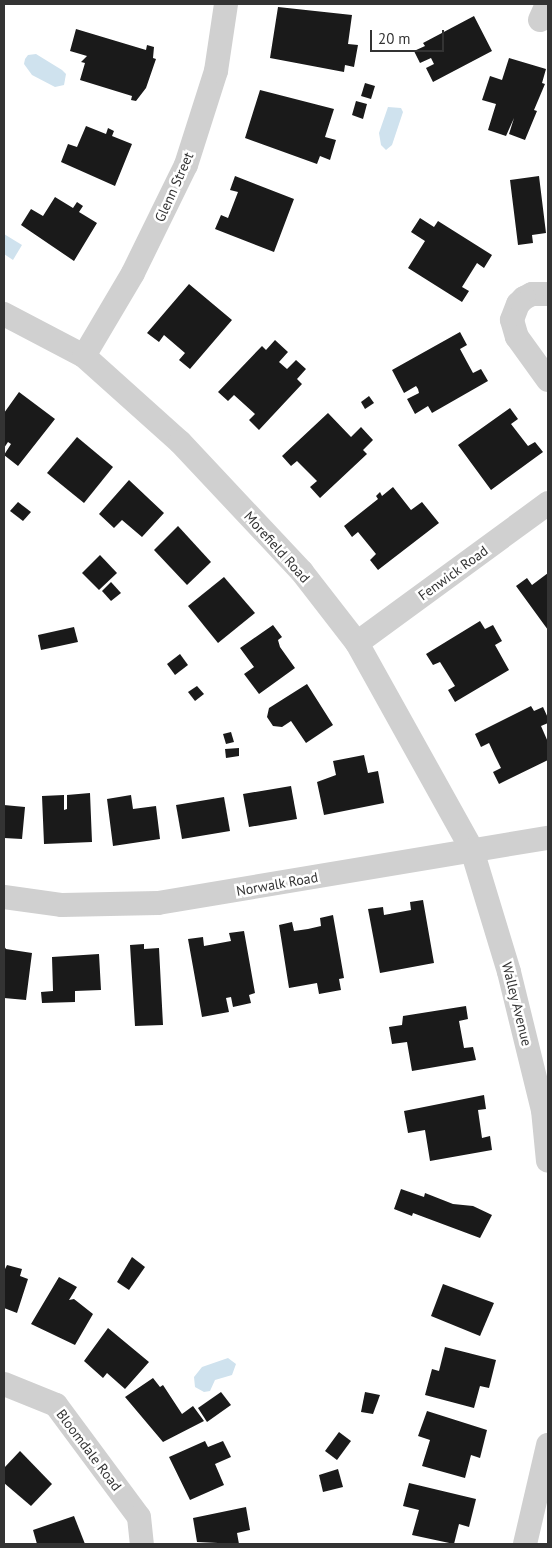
<!DOCTYPE html>
<html>
<head>
<meta charset="utf-8">
<style>
  body { margin:0 }
  #map { position:relative; width:552px; height:1548px; overflow:hidden; background:#fff; font-family:"PT Sans",sans-serif }
  div>[style] { position:absolute }
  [style*='--x'] { left:calc(var(--x)*1px); top:calc(var(--y)*1px); width:calc(var(--w)*1px); rotate:calc(var(--a)*1deg) }
  .water>* { inset:0; background:#cfe2ee }
  .building>* { inset:0; background:#1a1a1a }
  .street>* { height:24px; margin:-12px; padding:0 12px; transform-origin:12px; border-radius:12px; background:#d0d0d0 }
  span { translate:-50% -50%; white-space:nowrap; text-align:center; line-height:1.15; -webkit-text-stroke:5px #fff; paint-order:stroke }
  .street-label { font-size:14px; color:#333 }
  .frame { position:absolute; inset:0; border:5px solid #333; pointer-events:none }
  .scale { position:absolute; left:370px; top:30px; width:74px; height:22px; box-sizing:border-box; border:2px solid #333; border-top:0; padding-left:6px; font-size:15px; line-height:18px; white-space:nowrap; color:#333; -webkit-text-stroke:4px #fff; paint-order:stroke }
</style>
</head>
<body>
<div id="map">
  <div class="water">
    <i style="clip-path:polygon(36px 54px,62px 70px,66px 74px,64px 85px,55px 87px,32px 75px,24px 64px,25px 59px,28px 55px)"></i>
    <i style="clip-path:polygon(388px 107px,401px 108px,403px 112px,392px 145px,386px 150px,381px 145px,379px 133px)"></i>
    <i style="clip-path:polygon(4px 234px,22px 245px,13px 260px,4px 254px)"></i>
    <i style="clip-path:polygon(228px 1358px,236px 1364px,232px 1375px,215px 1380px,210px 1391px,204px 1392px,195px 1387px,194px 1377px,202px 1367px)"></i>
  </div>
  <div class="building">
    <i style="clip-path:polygon(278px 7px,352px 15px,348px 44px,358px 45px,354px 67px,345px 65px,344px 72px,270px 58px)"></i>
    <i style="clip-path:polygon(474px 16px,492px 51px,433px 82px,426px 68px,434px 64px,431px 58px,420px 63px,414px 51px,425px 46px,423px 43px)"></i>
    <i style="clip-path:polygon(76px 29px,146px 50px,147px 45px,154px 47px,153px 58px,156px 59px,146px 88px,136px 101px,131px 100px,132px 96px,80px 80px,85px 63px,81px 62px,87px 56px,70px 51px)"></i>
    <i style="clip-path:polygon(509px 58px,546px 69px,542px 83px,545px 84px,534px 110px,537px 111px,525px 140px,509px 134px,514px 118px,506px 136px,488px 130px,496px 104px,482px 100px,490px 76px,502px 80px)"></i>
    <i style="clip-path:polygon(365px 83px,375px 86px,371px 99px,361px 96px)"></i>
    <i style="clip-path:polygon(260px 90px,334px 109px,325px 137px,336px 140px,330px 160px,320px 156px,317px 164px,245px 138px)"></i>
    <i style="clip-path:polygon(356px 101px,367px 104px,363px 119px,352px 115px)"></i>
    <i style="clip-path:polygon(86px 126px,106px 134px,108px 128px,114px 131px,112px 136px,132px 144px,115px 186px,61px 162px,68px 144px,77px 147px)"></i>
    <i style="clip-path:polygon(235px 176px,294px 199px,274px 252px,215px 229px,221px 215px,228px 218px,238px 192px,230px 190px)"></i>
    <i style="clip-path:polygon(539px 176px,546px 233px,532px 235px,533px 243px,518px 245px,510px 180px)"></i>
    <i style="clip-path:polygon(55px 197px,73px 208px,77px 202px,83px 206px,79px 212px,97px 223px,74px 261px,21px 225px,31px 209px,43px 216px)"></i>
    <i style="clip-path:polygon(420px 218px,434px 227px,438px 221px,492px 255px,484px 268px,477px 263px,462px 287px,469px 291px,462px 302px,408px 268px,425px 241px,411px 232px)"></i>
    <i style="clip-path:polygon(189px 284px,232px 320px,190px 369px,179px 360px,185px 353px,164px 335px,159px 342px,147px 333px)"></i>
    <i style="clip-path:polygon(460px 332px,467px 345px,460px 349px,467px 362px,473px 373px,481px 369px,488px 381px,432px 413px,428px 406px,415px 414px,407px 399px,419px 393px,418px 389px,416px 386px,404px 393px,392px 370px)"></i>
    <i style="clip-path:polygon(275px 340px,288px 352px,279px 362px,287px 369px,296px 360px,306px 369px,297px 379px,302px 384px,259px 430px,249px 420px,255px 414px,234px 395px,228px 401px,218px 392px,262px 346px,266px 350px)"></i>
    <i style="clip-path:polygon(19px 392px,55px 419px,18px 466px,4px 455px,11px 444px,8px 442px,4px 448px,4px 413px)"></i>
    <i style="clip-path:polygon(369px 396px,374px 403px,365px 409px,361px 402px)"></i>
    <i style="clip-path:polygon(510px 408px,518px 419px,511px 424px,528px 446px,535px 442px,543px 452px,491px 490px,458px 445px)"></i>
    <i style="clip-path:polygon(328px 413px,351px 437px,361px 427px,373px 440px,363px 450px,367px 454px,320px 498px,310px 487px,317px 481px,297px 461px,291px 466px,282px 456px)"></i>
    <i style="clip-path:polygon(77px 437px,113px 467px,84px 503px,47px 473px)"></i>
    <i style="clip-path:polygon(129px 480px,164px 513px,142px 537px,122px 520px,114px 528px,99px 514px)"></i>
    <i style="clip-path:polygon(393px 487px,411px 510px,422px 502px,439px 523px,378px 570px,370px 560px,376px 554px,358px 532px,352px 537px,344px 526px,378px 499px,376px 496px,380px 492px,382px 496px)"></i>
    <i style="clip-path:polygon(18px 502px,31px 512px,23px 521px,10px 511px)"></i>
    <i style="clip-path:polygon(178px 526px,211px 562px,187px 585px,154px 550px)"></i>
    <i style="clip-path:polygon(100px 555px,117px 573px,99px 590px,82px 573px)"></i>
    <i style="clip-path:polygon(548px 573px,548px 630px,516px 586px,527px 578px,532px 585px)"></i>
    <i style="clip-path:polygon(224px 577px,255px 613px,218px 643px,188px 606px)"></i>
    <i style="clip-path:polygon(111px 582px,121px 593px,111px 601px,102px 591px)"></i>
    <i style="clip-path:polygon(480px 621px,485px 629px,493px 625px,502px 641px,495px 645px,509px 670px,455px 702px,448px 690px,455px 686px,440px 662px,433px 665px,426px 654px)"></i>
    <i style="clip-path:polygon(273px 625px,282px 637px,278px 640px,280px 647px,295px 668px,259px 694px,244px 674px,254px 667px,240px 648px)"></i>
    <i style="clip-path:polygon(74px 627px,78px 642px,41px 650px,38px 635px)"></i>
    <i style="clip-path:polygon(180px 654px,188px 665px,175px 675px,167px 664px)"></i>
    <i style="clip-path:polygon(307px 684px,333px 725px,306px 743px,291px 721px,282px 727px,273px 726px,267px 717px,269px 708px)"></i>
    <i style="clip-path:polygon(197px 686px,204px 694px,195px 701px,188px 692px)"></i>
    <i style="clip-path:polygon(531px 706px,534px 711px,543px 707px,548px 718px,548px 723px,541px 726px,548px 742px,548px 760px,499px 784px,493px 772px,501px 768px,495px 756px,489px 743px,481px 747px,475px 734px)"></i>
    <i style="clip-path:polygon(231px 732px,234px 742px,226px 744px,223px 734px)"></i>
    <i style="clip-path:polygon(239px 748px,239px 756px,226px 758px,225px 749px)"></i>
    <i style="clip-path:polygon(364px 755px,368px 773px,378px 771px,384px 803px,324px 815px,317px 782px,336px 775px,333px 761px)"></i>
    <i style="clip-path:polygon(291px 786px,297px 819px,249px 827px,243px 794px)"></i>
    <i style="clip-path:polygon(90px 793px,92px 842px,44px 844px,42px 796px,64px 795px,64px 810px,67px 809px,67px 795px)"></i>
    <i style="clip-path:polygon(131px 795px,133px 809px,156px 806px,160px 839px,113px 846px,107px 799px)"></i>
    <i style="clip-path:polygon(224px 797px,230px 831px,182px 839px,176px 805px)"></i>
    <i style="clip-path:polygon(4px 805px,25px 807px,22px 839px,4px 838px)"></i>
    <i style="clip-path:polygon(423px 900px,434px 963px,380px 973px,368px 909px,383px 907px,384px 915px,411px 910px,410px 902px)"></i>
    <i style="clip-path:polygon(333px 915px,344px 978px,339px 979px,341px 990px,319px 994px,317px 983px,289px 988px,279px 925px,292px 922px,294px 931px,308px 929px,321px 926px,320px 918px)"></i>
    <i style="clip-path:polygon(244px 931px,255px 993px,249px 995px,251px 1003px,233px 1007px,231px 997px,226px 998px,229px 1012px,202px 1017px,188px 939px,203px 937px,204px 946px,231px 941px,229px 933px)"></i>
    <i style="clip-path:polygon(144px 944px,144px 949px,159px 948px,163px 1025px,135px 1026px,130px 945px)"></i>
    <i style="clip-path:polygon(4px 946px,6px 949px,32px 953px,26px 1000px,4px 998px)"></i>
    <i style="clip-path:polygon(99px 954px,101px 990px,75px 991px,75px 1002px,42px 1003px,41px 992px,53px 991px,52px 957px)"></i>
    <i style="clip-path:polygon(466px 1006px,468px 1019px,459px 1021px,464px 1048px,473px 1047px,476px 1060px,412px 1071px,407px 1042px,392px 1044px,389px 1027px,402px 1025px,403px 1016px)"></i>
    <i style="clip-path:polygon(484px 1095px,486px 1109px,478px 1110px,482px 1138px,490px 1136px,492px 1150px,430px 1161px,425px 1130px,408px 1133px,404px 1111px)"></i>
    <i style="clip-path:polygon(401px 1189px,424px 1197px,425px 1193px,453px 1204px,473px 1206px,492px 1215px,480px 1238px,413px 1213px,412px 1216px,394px 1209px)"></i>
    <i style="clip-path:polygon(132px 1257px,145px 1267px,129px 1290px,117px 1282px)"></i>
    <i style="clip-path:polygon(7px 1265px,22px 1269px,20px 1276px,28px 1279px,17px 1313px,4px 1308px,4px 1271px)"></i>
    <i style="clip-path:polygon(59px 1277px,77px 1287px,69px 1300px,74px 1299px,93px 1314px,75px 1345px,31px 1324px)"></i>
    <i style="clip-path:polygon(443px 1284px,494px 1303px,480px 1336px,431px 1316px)"></i>
    <i style="clip-path:polygon(108px 1328px,149px 1362px,125px 1389px,107px 1373px,103px 1378px,84px 1361px)"></i>
    <i style="clip-path:polygon(445px 1347px,496px 1360px,489px 1388px,480px 1386px,474px 1408px,425px 1395px,432px 1369px,439px 1371px)"></i>
    <i style="clip-path:polygon(153px 1378px,160px 1387px,163px 1385px,182px 1414px,193px 1406px,204px 1421px,163px 1442px,125px 1397px)"></i>
    <i style="clip-path:polygon(221px 1392px,231px 1405px,207px 1422px,198px 1408px)"></i>
    <i style="clip-path:polygon(365px 1392px,380px 1395px,373px 1414px,361px 1412px)"></i>
    <i style="clip-path:polygon(427px 1411px,487px 1430px,480px 1458px,471px 1455px,465px 1478px,422px 1466px,430px 1440px,418px 1436px)"></i>
    <i style="clip-path:polygon(339px 1432px,351px 1441px,337px 1460px,325px 1451px)"></i>
    <i style="clip-path:polygon(205px 1441px,208px 1447px,223px 1441px,231px 1457px,215px 1464px,224px 1485px,190px 1500px,169px 1457px)"></i>
    <i style="clip-path:polygon(20px 1451px,52px 1484px,31px 1506px,4px 1483px,4px 1468px)"></i>
    <i style="clip-path:polygon(338px 1469px,343px 1487px,323px 1492px,319px 1475px)"></i>
    <i style="clip-path:polygon(409px 1483px,476px 1499px,469px 1527px,459px 1524px,454px 1544px,412px 1535px,419px 1510px,403px 1506px)"></i>
    <i style="clip-path:polygon(246px 1507px,250px 1530px,237px 1533px,239px 1544px,197px 1542px,193px 1518px)"></i>
    <i style="clip-path:polygon(74px 1516px,85px 1544px,37px 1544px,33px 1530px)"></i>
  </div>
  <div class="street">
    <i style="--x:540;--y:20;--w:17;--a:-66"></i>
    <i style="--x:548;--y:294;--w:16;--a:180"></i>
    <i style="--x:532;--y:294;--w:9;--a:153"></i>
    <i style="--x:524;--y:298;--w:8;--a:135"></i>
    <i style="--x:518;--y:304;--w:17;--a:111"></i>
    <i style="--x:512;--y:320;--w:18;--a:74"></i>
    <i style="--x:517;--y:337;--w:53;--a:54.2"></i>
    <i style="--x:4;--y:314;--w:90;--a:27.7"></i>
    <i style="--x:84;--y:356;--w:129;--a:41.9"></i>
    <i style="--x:180;--y:442;--w:178;--a:46.8"></i>
    <i style="--x:302;--y:572;--w:90;--a:52.2"></i>
    <i style="--x:357;--y:643;--w:237;--a:60.9"></i>
    <i style="--x:472;--y:850;--w:127;--a:73.1"></i>
    <i style="--x:509;--y:972;--w:142;--a:76.2"></i>
    <i style="--x:543;--y:1110;--w:51;--a:84.4"></i>
    <i style="--x:84;--y:356;--w:96;--a:-59.4"></i>
    <i style="--x:133;--y:273;--w:120;--a:-63.9"></i>
    <i style="--x:186;--y:165;--w:99;--a:-72.3"></i>
    <i style="--x:216;--y:71;--w:68;--a:-81.5"></i>
    <i style="--x:357;--y:643;--w:237;--a:-36.2"></i>
    <i style="--x:4;--y:897;--w:59;--a:7.9"></i>
    <i style="--x:62;--y:905;--w:96;--a:-1.2"></i>
    <i style="--x:158;--y:903;--w:395;--a:-9.5"></i>
    <i style="--x:4;--y:1384;--w:56;--a:22"></i>
    <i style="--x:56;--y:1405;--w:139;--a:53.5"></i>
    <i style="--x:139;--y:1517;--w:27;--a:84"></i>
    <i style="--x:525;--y:1544;--w:102;--a:-76.9"></i>
  </div>
  <div class="street-label">
    <span style="left:174px;top:187px;rotate:-66deg">Glenn Street</span>
    <span style="left:277px;top:547px;rotate:48deg">Morefield Road</span>
    <span style="left:453px;top:573px;rotate:-36deg">Fenwick Road</span>
    <span style="left:277px;top:884px;rotate:-10deg">Norwalk Road</span>
    <span style="left:517px;top:1004px;rotate:76deg">Walley Avenue</span>
    <span style="left:89px;top:1450px;rotate:53deg">Bloomdale Road</span>
  </div>
  <div class="frame"></div>
  <div class="scale">20 m</div>
</div>
</body>
</html>
